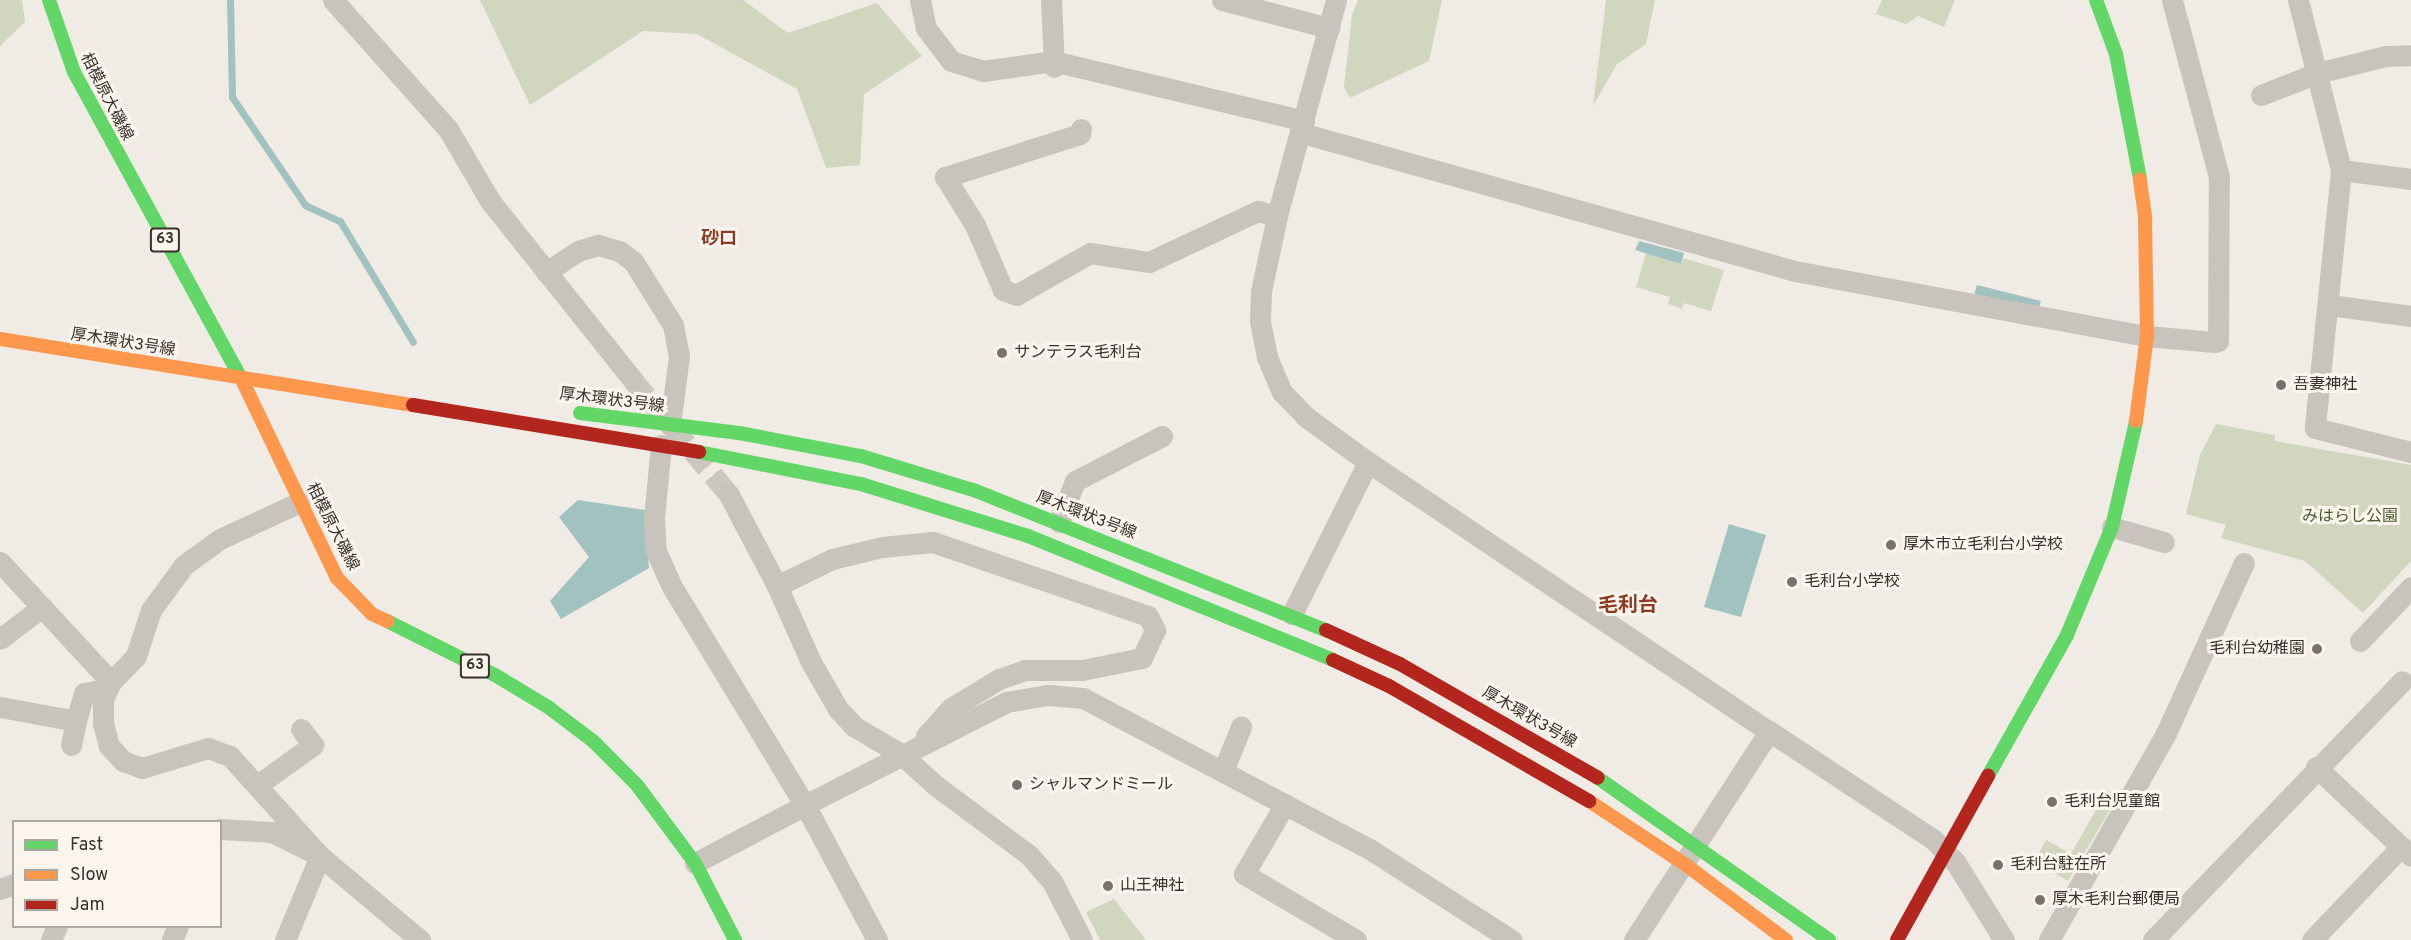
<!DOCTYPE html>
<html>
<head>
<meta charset="utf-8">
<style>
  body { margin:0 }
  #map { position:relative; width:2411px; height:940px; overflow:hidden; background:#f0ebe5; font-family:Overpass,"Noto Sans JP",sans-serif }
  div>[style] { position:absolute }
  [style*='--x'] { left:calc(var(--x)*1px); top:calc(var(--y)*1px); width:calc(var(--w)*1px); rotate:calc(var(--a)*1deg) }
  .green>* { inset:0; background:#d1d6bf }
  .water>* { inset:0; background:#a1c2c1 }
  .stream>* { height:7px; margin:-3.5px; padding:0 3.5px; transform-origin:3.5px; border-radius:3.5px; background:#a1c2c1 }
  .street-tunnel>* { height:21px; margin-top:-10.5px; transform-origin:0; background:repeating-linear-gradient(90deg,#ccc6c0 0 21px,transparent 0 31px) }
  .street>* { height:21px; margin:-10.5px; padding:0 10.5px; transform-origin:10.5px; border-radius:10.5px; background:#c9c3be }
  .fast>* { height:14px; margin:-7px; padding:0 7px; transform-origin:7px; border-radius:7px; background:#63d668 }
  .slow>* { height:14px; margin:-7px; padding:0 7px; transform-origin:7px; border-radius:7px; background:#ff974d }
  .jam>* { height:14px; margin:-7px; padding:0 7px; transform-origin:7px; border-radius:7px; background:#b3261e }
  .dots>* { width:16px; height:16px; translate:-50% -50%; box-sizing:border-box; border:3px solid #fbf5ee; border-radius:50% }
  span { translate:-50% -50%; white-space:nowrap; text-align:center; line-height:1.15; -webkit-text-stroke:6px #fbf5ee; paint-order:stroke }
  .shield-label span { padding:2px 4px; background:#fbf5ee; border:2px solid; border-radius:4px; -webkit-text-stroke-width:0 }
  .shield-label { font-size:15px; color:#3b302b; font-weight:700 }
  .street-label { font-size:16px; color:#3b302b }
  .poi-label { font-size:16px; color:#3b302b }
  .left { translate:0 -50%; text-align:left }
  .right { translate:-100% -50%; text-align:right }
  .park-label { font-size:16px; color:#4a5a2e }
  .neighbourhood-label { font-size:18px; color:#8c3b22; font-weight:700 }
  .quarter-label { font-size:20px; color:#8c3b22; font-weight:700 }
  .legend { position:absolute; left:12px; top:820px; width:210px; height:108px; box-sizing:border-box; background:#fbf5ee; border:2px solid #aea6a0; margin:0; padding:8px 10px; list-style:none; font-size:18px; color:#3b302b }
  .legend li { display:flex; align-items:center; gap:12px; height:30px }
  .legend b { width:30px; border:2px solid #aea6a0 }
</style>
</head>
<body>
<div id="map">
  <div class="green">
    <i style="clip-path:polygon(0 0,22px 0,25px 22px,0 46px)"></i>
    <i style="clip-path:polygon(480px 0,743px 0,788px 33px,877px 3px,922px 56px,864px 94px,860px 165px,826px 168px,797px 89px,697px 34px,643px 31px,530px 105px)"></i>
    <i style="clip-path:polygon(1358px 0,1442px 0,1429px 61px,1350px 98px,1344px 87px,1352px 15px)"></i>
    <i style="clip-path:polygon(1606px 0,1655px 0,1646px 44px,1617px 64px,1593px 106px)"></i>
    <i style="clip-path:polygon(1882px 0,1955px 0,1944px 27px,1918px 16px,1906px 24px,1876px 14px)"></i>
    <i style="clip-path:polygon(1646px 253px,1681px 264px,1683px 258px,1724px 270px,1711px 311px,1684px 303px,1682px 309px,1668px 304px,1670px 297px,1636px 287px)"></i>
    <i style="clip-path:polygon(2216px 424px,2275px 435px,2275px 441px,2411px 465px,2411px 561px,2363px 613px,2305px 561px,2221px 538px,2226px 525px,2186px 514px,2200px 455px)"></i>
    <i style="clip-path:polygon(2107px 790px,2118px 796px,2068px 881px,2051px 871px,2055px 864px,2042px 856px,2040px 851px,2046px 840px,2071px 854px)"></i>
    <i style="clip-path:polygon(1114px 899px,1146px 940px,1100px 940px,1086px 912px)"></i>
  </div>
  <div class="water">
    <i style="clip-path:polygon(1639px 241px,1684px 253px,1681px 264px,1635px 250px)"></i>
    <i style="clip-path:polygon(1977px 285px,2041px 301px,2038px 311px,1974px 295px)"></i>
    <i style="clip-path:polygon(578px 500px,645px 510px,649px 568px,561px 619px,550px 601px,589px 557px,559px 517px)"></i>
    <i style="clip-path:polygon(1729px 524px,1766px 535px,1741px 617px,1704px 607px)"></i>
  </div>
  <div class="stream">
    <i style="--x:230;--y:0;--w:97;--a:88.8"></i>
    <i style="--x:232;--y:97;--w:130;--a:55.9"></i>
    <i style="--x:305;--y:205;--w:38;--a:25"></i>
    <i style="--x:340;--y:221;--w:141;--a:58.9"></i>
  </div>
  <div class="street-tunnel">
    <i style="--x:633;--y:380;--w:148;--a:49.9"></i>
  </div>
  <div class="street">
    <i style="--x:333;--y:0;--w:173;--a:48.3"></i>
    <i style="--x:448;--y:129;--w:83;--a:59.7"></i>
    <i style="--x:490;--y:201;--w:229;--a:51.4"></i>
    <i style="--x:920;--y:0;--w:29;--a:78"></i>
    <i style="--x:926;--y:28;--w:41;--a:52.9"></i>
    <i style="--x:951;--y:61;--w:34;--a:17"></i>
    <i style="--x:983;--y:71;--w:71;--a:-8.1"></i>
    <i style="--x:1053;--y:61;--w:258;--a:13.4"></i>
    <i style="--x:1051;--y:0;--w:67;--a:87.4"></i>
    <i style="--x:1222;--y:0;--w:111;--a:14.7"></i>
    <i style="--x:1336;--y:0;--w:224;--a:105.3"></i>
    <i style="--x:1277;--y:216;--w:77;--a:102"></i>
    <i style="--x:1261;--y:291;--w:30;--a:92"></i>
    <i style="--x:1260;--y:321;--w:37;--a:79"></i>
    <i style="--x:1267;--y:357;--w:38;--a:67"></i>
    <i style="--x:1282;--y:392;--w:35;--a:46"></i>
    <i style="--x:1306;--y:417;--w:77;--a:36"></i>
    <i style="--x:1368;--y:462;--w:483;--a:33.9"></i>
    <i style="--x:2298;--y:0;--w:175;--a:75.8"></i>
    <i style="--x:2341;--y:170;--w:259;--a:95.8"></i>
    <i style="--x:2315;--y:428;--w:99;--a:14"></i>
    <i style="--x:2261;--y:95;--w:60;--a:-21.4"></i>
    <i style="--x:2317;--y:73;--w:71;--a:-13.8"></i>
    <i style="--x:2386;--y:56;--w:25;--a:-2"></i>
    <i style="--x:1081;--y:129;--w:5;--a:101"></i>
    <i style="--x:1080;--y:134;--w:142;--a:162.3"></i>
    <i style="--x:945;--y:177;--w:57;--a:58"></i>
    <i style="--x:975;--y:225;--w:71;--a:66.7"></i>
    <i style="--x:1003;--y:290;--w:14;--a:21"></i>
    <i style="--x:1016;--y:295;--w:85;--a:-29.6"></i>
    <i style="--x:1090;--y:253;--w:60;--a:8.7"></i>
    <i style="--x:1149;--y:262;--w:120;--a:-25.1"></i>
    <i style="--x:1258;--y:211;--w:20;--a:15"></i>
    <i style="--x:1302;--y:133;--w:512;--a:15.64"></i>
    <i style="--x:1795;--y:271;--w:358;--a:10.5"></i>
    <i style="--x:2147;--y:336;--w:67;--a:5.1"></i>
    <i style="--x:2214;--y:342;--w:4;--a:-14"></i>
    <i style="--x:2218;--y:341;--w:164;--a:-89.7"></i>
    <i style="--x:2219;--y:177;--w:183;--a:-104.9"></i>
    <i style="--x:2341;--y:170;--w:71;--a:7.3"></i>
    <i style="--x:546;--y:272;--w:38;--a:-33"></i>
    <i style="--x:578;--y:251;--w:21;--a:-17"></i>
    <i style="--x:598;--y:245;--w:22;--a:16"></i>
    <i style="--x:619;--y:251;--w:17;--a:36"></i>
    <i style="--x:633;--y:261;--w:75;--a:58"></i>
    <i style="--x:673;--y:325;--w:32;--a:79"></i>
    <i style="--x:679;--y:356;--w:70;--a:97.4"></i>
    <i style="--x:2329;--y:305;--w:83;--a:7.6"></i>
    <i style="--x:661;--y:445;--w:73;--a:95.5"></i>
    <i style="--x:654;--y:518;--w:33;--a:87"></i>
    <i style="--x:656;--y:551;--w:37;--a:66"></i>
    <i style="--x:671;--y:585;--w:258;--a:58.7"></i>
    <i style="--x:805;--y:805;--w:226;--a:-27.1"></i>
    <i style="--x:1006;--y:702;--w:43;--a:-9.5"></i>
    <i style="--x:1048;--y:695;--w:35;--a:5"></i>
    <i style="--x:1083;--y:698;--w:326;--a:27.8"></i>
    <i style="--x:1371;--y:850;--w:167;--a:32.6"></i>
    <i style="--x:728;--y:493;--w:105;--a:62.2"></i>
    <i style="--x:777;--y:586;--w:83;--a:65.9"></i>
    <i style="--x:811;--y:662;--w:54;--a:60.1"></i>
    <i style="--x:838;--y:709;--w:25;--a:47"></i>
    <i style="--x:855;--y:727;--w:53;--a:30.4"></i>
    <i style="--x:901;--y:754;--w:46;--a:42.4"></i>
    <i style="--x:935;--y:785;--w:117;--a:36.7"></i>
    <i style="--x:1029;--y:855;--w:35;--a:49"></i>
    <i style="--x:1052;--y:881;--w:66;--a:63"></i>
    <i style="--x:1059;--y:522;--w:44;--a:-68.7"></i>
    <i style="--x:1075;--y:481;--w:98;--a:-27.3"></i>
    <i style="--x:2112;--y:527;--w:54;--a:16.1"></i>
    <i style="--x:0;--y:562;--w:163;--a:47.2"></i>
    <i style="--x:777;--y:586;--w:61;--a:-26.1"></i>
    <i style="--x:832;--y:559;--w:51;--a:-13.5"></i>
    <i style="--x:882;--y:547;--w:51;--a:-5.6"></i>
    <i style="--x:933;--y:542;--w:227;--a:19"></i>
    <i style="--x:1148;--y:616;--w:16;--a:63"></i>
    <i style="--x:1155;--y:630;--w:31;--a:115"></i>
    <i style="--x:1142;--y:658;--w:61;--a:168.7"></i>
    <i style="--x:1082;--y:670;--w:57;--a:180"></i>
    <i style="--x:1025;--y:670;--w:28;--a:161"></i>
    <i style="--x:999;--y:679;--w:56;--a:148.9"></i>
    <i style="--x:951;--y:708;--w:38;--a:132"></i>
    <i style="--x:1292;--y:614;--w:170;--a:-63.4"></i>
    <i style="--x:0;--y:639;--w:53;--a:-37.3"></i>
    <i style="--x:2360;--y:641;--w:74;--a:-46.6"></i>
    <i style="--x:0;--y:707;--w:77;--a:10.4"></i>
    <i style="--x:76;--y:721;--w:29;--a:-74"></i>
    <i style="--x:84;--y:693;--w:22;--a:-10"></i>
    <i style="--x:71;--y:745;--w:25;--a:-78"></i>
    <i style="--x:2316;--y:767;--w:130;--a:43.1"></i>
    <i style="--x:1223;--y:771;--w:48;--a:-67.8"></i>
    <i style="--x:259;--y:784;--w:67;--a:-35.8"></i>
    <i style="--x:313;--y:745;--w:20;--a:-127"></i>
    <i style="--x:1285;--y:804;--w:81;--a:120.4"></i>
    <i style="--x:1244;--y:874;--w:130;--a:30.5"></i>
    <i style="--x:220;--y:829;--w:52;--a:3.3"></i>
    <i style="--x:272;--y:832;--w:54;--a:26.6"></i>
    <i style="--x:320;--y:856;--w:131;--a:40"></i>
    <i style="--x:695;--y:863;--w:124;--a:-27.8"></i>
    <i style="--x:805;--y:805;--w:153;--a:61.9"></i>
    <i style="--x:0;--y:889;--w:15;--a:-20"></i>
    <i style="--x:51;--y:940;--w:15;--a:-67"></i>
    <i style="--x:172;--y:940;--w:15;--a:-67"></i>
    <i style="--x:285;--y:940;--w:91;--a:-67.4"></i>
    <i style="--x:320;--y:856;--w:135;--a:-132"></i>
    <i style="--x:230;--y:756;--w:23;--a:-160"></i>
    <i style="--x:208;--y:748;--w:69;--a:163.1"></i>
    <i style="--x:142;--y:768;--w:20;--a:-160"></i>
    <i style="--x:123;--y:761;--w:21;--a:-133"></i>
    <i style="--x:109;--y:746;--w:23;--a:-105"></i>
    <i style="--x:103;--y:724;--w:25;--a:-90"></i>
    <i style="--x:103;--y:699;--w:19;--a:-65"></i>
    <i style="--x:111;--y:682;--w:36;--a:-46"></i>
    <i style="--x:136;--y:656;--w:48;--a:-71.9"></i>
    <i style="--x:151;--y:610;--w:56;--a:-53.7"></i>
    <i style="--x:184;--y:565;--w:44;--a:-35.8"></i>
    <i style="--x:220;--y:539;--w:88;--a:-24.8"></i>
    <i style="--x:1634;--y:940;--w:249;--a:-57.1"></i>
    <i style="--x:1769;--y:731;--w:196;--a:33.4"></i>
    <i style="--x:1933;--y:839;--w:33;--a:46"></i>
    <i style="--x:1956;--y:863;--w:91;--a:58.1"></i>
    <i style="--x:2049;--y:940;--w:238;--a:-60.5"></i>
    <i style="--x:2166;--y:733;--w:187;--a:-65.4"></i>
    <i style="--x:2153;--y:940;--w:359;--a:-46.1"></i>
    <i style="--x:2312;--y:940;--w:129;--a:-46.3"></i>
  </div>
  <div class="fast">
    <i style="--x:49;--y:0;--w:76;--a:70.9"></i>
    <i style="--x:74;--y:72;--w:355;--a:61.4"></i>
    <i style="--x:2096;--y:0;--w:58;--a:69.7"></i>
    <i style="--x:2116;--y:54;--w:127;--a:79.1"></i>
    <i style="--x:580;--y:413;--w:160;--a:7.2"></i>
    <i style="--x:739;--y:433;--w:124;--a:10.7"></i>
    <i style="--x:861;--y:456;--w:120;--a:16.9"></i>
    <i style="--x:976;--y:491;--w:377;--a:21.7"></i>
    <i style="--x:699;--y:452;--w:165;--a:11.2"></i>
    <i style="--x:861;--y:484;--w:175;--a:17.3"></i>
    <i style="--x:1028;--y:536;--w:329;--a:22.1"></i>
    <i style="--x:387;--y:621;--w:121;--a:26.6"></i>
    <i style="--x:495;--y:675;--w:62;--a:31.1"></i>
    <i style="--x:548;--y:707;--w:56;--a:37.1"></i>
    <i style="--x:593;--y:741;--w:62;--a:45"></i>
    <i style="--x:637;--y:785;--w:97;--a:53.4"></i>
    <i style="--x:695;--y:863;--w:87;--a:62.5"></i>
    <i style="--x:1988;--y:776;--w:162;--a:-60.7"></i>
    <i style="--x:2067;--y:635;--w:117;--a:-67.4"></i>
    <i style="--x:2112;--y:527;--w:109;--a:-77.2"></i>
    <i style="--x:1598;--y:778;--w:282;--a:35"></i>
  </div>
  <div class="slow">
    <i style="--x:0;--y:339;--w:418;--a:9.1"></i>
    <i style="--x:244;--y:384;--w:215;--a:64.4"></i>
    <i style="--x:337;--y:578;--w:50;--a:45.8"></i>
    <i style="--x:372;--y:614;--w:17;--a:25"></i>
    <i style="--x:2136;--y:421;--w:86;--a:-82.6"></i>
    <i style="--x:2147;--y:336;--w:120;--a:-91"></i>
    <i style="--x:2145;--y:216;--w:37;--a:-98"></i>
    <i style="--x:1589;--y:801;--w:116;--a:33.4"></i>
    <i style="--x:1686;--y:865;--w:125;--a:36.9"></i>
  </div>
  <div class="jam">
    <i style="--x:413;--y:405;--w:290;--a:9.3"></i>
    <i style="--x:1326;--y:630;--w:81;--a:24.7"></i>
    <i style="--x:1400;--y:664;--w:228;--a:29.9"></i>
    <i style="--x:1333;--y:660;--w:62;--a:24.9"></i>
    <i style="--x:1389;--y:686;--w:231;--a:29.9"></i>
    <i style="--x:1897;--y:940;--w:188;--a:-61"></i>
  </div>
  <div class="dots">
    <i style="left:1002px;top:353px;background:#7a716c"></i>
    <i style="left:2281px;top:385px;background:#7a716c"></i>
    <i style="left:1891px;top:545px;background:#7a716c"></i>
    <i style="left:1792px;top:582px;background:#7a716c"></i>
    <i style="left:2317px;top:649px;background:#7a716c"></i>
    <i style="left:1017px;top:785px;background:#7a716c"></i>
    <i style="left:2052px;top:802px;background:#7a716c"></i>
    <i style="left:1998px;top:865px;background:#7a716c"></i>
    <i style="left:1108px;top:886px;background:#7a716c"></i>
    <i style="left:2040px;top:900px;background:#7a716c"></i>
  </div>
  <div class="shield-label">
    <span style="left:165px;top:240px">63</span>
    <span style="left:475px;top:666px">63</span>
  </div>
  <div class="street-label">
    <span style="left:106px;top:97px;rotate:63deg">相模原大磯線</span>
    <span style="left:123px;top:343px;rotate:9deg">厚木環状3号線</span>
    <span style="left:612px;top:401px;rotate:7deg">厚木環状3号線</span>
    <span style="left:1086px;top:516px;rotate:21deg">厚木環状3号線</span>
    <span style="left:332px;top:527px;rotate:63deg">相模原大磯線</span>
    <span style="left:1529px;top:718px;rotate:30deg">厚木環状3号線</span>
  </div>
  <div class="poi-label">
    <span class="left" style="left:1014px;top:353px">サンテラス毛利台</span>
    <span class="left" style="left:2293px;top:385px">吾妻神社</span>
    <span class="left" style="left:1903px;top:545px">厚木市立毛利台小学校</span>
    <span class="left" style="left:1804px;top:582px">毛利台小学校</span>
    <span class="right" style="left:2305px;top:649px">毛利台幼稚園</span>
    <span class="left" style="left:1029px;top:785px">シャルマンドミール</span>
    <span class="left" style="left:2064px;top:802px">毛利台児童館</span>
    <span class="left" style="left:2010px;top:865px">毛利台駐在所</span>
    <span class="left" style="left:1120px;top:886px">山王神社</span>
    <span class="left" style="left:2052px;top:900px">厚木毛利台郵便局</span>
  </div>
  <div class="park-label">
    <span style="left:2350px;top:517px">みはらし公園</span>
  </div>
  <div class="neighbourhood-label">
    <span style="left:719px;top:240px">砂口</span>
  </div>
  <div class="quarter-label">
    <span style="left:1628px;top:606px">毛利台</span>
  </div>
  <ul class="legend">
  <li><b style="height:8px;background:#63d668"></b>Fast</li>
  <li><b style="height:8px;background:#ff974d"></b>Slow</li>
  <li><b style="height:8px;background:#b3261e"></b>Jam</li>
  </ul>
</div>
</body>
</html>
